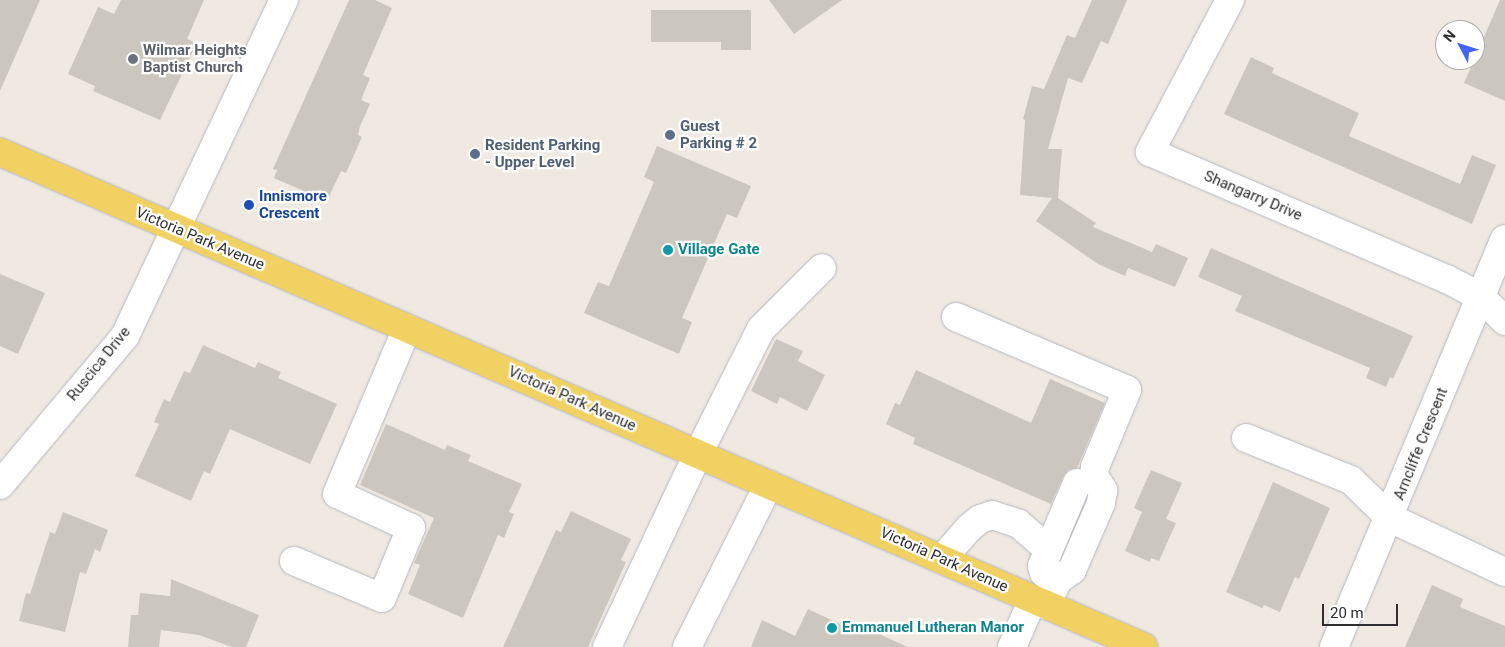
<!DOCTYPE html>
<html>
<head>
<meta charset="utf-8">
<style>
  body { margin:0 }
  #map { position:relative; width:1505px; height:647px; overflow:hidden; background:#efe9e1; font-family:Roboto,sans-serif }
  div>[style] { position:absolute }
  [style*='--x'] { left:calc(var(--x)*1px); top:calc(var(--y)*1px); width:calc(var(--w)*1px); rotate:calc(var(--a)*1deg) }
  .building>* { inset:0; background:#cbc7bf }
  .roads { filter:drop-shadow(0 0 1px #b4b7c1) drop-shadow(0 0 1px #b4b7c1) }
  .minor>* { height:28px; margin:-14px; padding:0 14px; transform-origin:14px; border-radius:14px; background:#fff }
  .major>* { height:28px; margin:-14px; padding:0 14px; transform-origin:14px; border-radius:14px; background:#f2d163 }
  .dots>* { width:14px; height:14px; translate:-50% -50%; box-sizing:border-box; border:2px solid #fff; border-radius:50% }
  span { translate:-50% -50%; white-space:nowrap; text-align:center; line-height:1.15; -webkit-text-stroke:4.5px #fff; paint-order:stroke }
  .worship-label { font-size:15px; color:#5b616d; font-weight:700 }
  .left { translate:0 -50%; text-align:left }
  .service-label { font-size:15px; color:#4e5e75; font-weight:700 }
  .transit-label { font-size:15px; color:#164399; font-weight:700 }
  .street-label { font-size:15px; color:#2e2e2e }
  .culture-label { font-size:15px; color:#0d838f; font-weight:700 }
  .north { position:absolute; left:1435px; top:20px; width:50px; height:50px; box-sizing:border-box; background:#fff; border:1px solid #ababab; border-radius:50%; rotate:310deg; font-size:14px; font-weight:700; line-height:20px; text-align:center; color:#2e2e2e }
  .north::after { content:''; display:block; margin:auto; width:18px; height:22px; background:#4264fb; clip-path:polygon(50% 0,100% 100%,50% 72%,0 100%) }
  .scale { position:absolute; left:1322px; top:604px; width:76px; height:22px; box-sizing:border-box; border:2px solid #2e2e2e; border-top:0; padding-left:6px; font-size:15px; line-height:18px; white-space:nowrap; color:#2e2e2e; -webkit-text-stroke:4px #fff; paint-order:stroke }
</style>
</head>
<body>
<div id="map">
  <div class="building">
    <i style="clip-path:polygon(0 0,40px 0,0 91px)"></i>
    <i style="clip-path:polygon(121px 0,204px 0,187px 39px,197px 43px,160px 120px,93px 91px,95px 86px,68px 74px,98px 7px,114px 14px)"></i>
    <i style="clip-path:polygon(349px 0,375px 0,392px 8px,363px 75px,370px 78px,361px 100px,370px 104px,360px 126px,358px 135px,362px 137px,346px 173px,341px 171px,327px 201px,274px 178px,277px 170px,273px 169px)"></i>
    <i style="clip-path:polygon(769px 0,842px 0,794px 34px)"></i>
    <i style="clip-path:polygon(1092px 0,1127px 0,1108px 44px,1101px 41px,1082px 83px,1068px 78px,1048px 149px,1062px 149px,1058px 198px,1096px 223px,1093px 227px,1152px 252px,1156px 244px,1188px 258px,1175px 287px,1128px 268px,1125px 276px,1098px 264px,1036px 221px,1052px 198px,1020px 195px,1025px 120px,1023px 119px,1032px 86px,1044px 89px,1067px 35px,1075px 38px)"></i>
    <i style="clip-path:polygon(1500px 0,1505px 0,1505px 101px,1464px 83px)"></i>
    <i style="clip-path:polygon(651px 10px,751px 10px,751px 50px,721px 50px,721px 42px,651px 42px)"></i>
    <i style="clip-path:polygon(1251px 57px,1274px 68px,1272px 73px,1359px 113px,1349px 136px,1460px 184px,1472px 155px,1496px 165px,1472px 224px,1224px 114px)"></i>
    <i style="clip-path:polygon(657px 146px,751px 186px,737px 218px,727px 214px,682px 318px,692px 322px,679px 354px,584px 313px,598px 282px,609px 286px,654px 182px,644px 177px)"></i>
    <i style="clip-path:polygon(1211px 248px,1413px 336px,1393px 379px,1390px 377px,1386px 387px,1366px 378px,1370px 368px,1235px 311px,1242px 296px,1198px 277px)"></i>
    <i style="clip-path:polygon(0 274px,45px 293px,18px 354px,0 346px)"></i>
    <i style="clip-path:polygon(776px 339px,803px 351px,798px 361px,825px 375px,807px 411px,780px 397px,777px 404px,751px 391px)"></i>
    <i style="clip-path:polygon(203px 345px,255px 368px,258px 362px,281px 372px,278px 378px,337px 404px,310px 464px,230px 429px,210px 474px,204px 471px,191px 501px,135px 476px,159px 424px,154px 422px,164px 399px,170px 402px,184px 371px,190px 373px)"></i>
    <i style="clip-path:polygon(916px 370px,1031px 423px,1050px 379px,1105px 403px,1077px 468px,1068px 470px,1063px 477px,1051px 504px,913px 444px,915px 438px,886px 424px,895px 403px,900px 405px)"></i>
    <i style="clip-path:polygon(386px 424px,445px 450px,447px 445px,471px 455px,468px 461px,522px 484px,509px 512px,514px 514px,504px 538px,498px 535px,463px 618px,408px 594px,420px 565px,414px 563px,434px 518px,360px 485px)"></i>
    <i style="clip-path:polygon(1151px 470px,1182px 483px,1166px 519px,1176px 523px,1159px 561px,1151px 558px,1150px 562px,1125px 551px,1142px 512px,1134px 508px)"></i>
    <i style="clip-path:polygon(1273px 482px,1330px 508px,1299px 579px,1295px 577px,1280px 612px,1264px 605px,1262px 608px,1226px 592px)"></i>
    <i style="clip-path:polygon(571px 511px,631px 539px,621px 560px,626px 562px,588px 647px,503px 647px,556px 530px,561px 532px)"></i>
    <i style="clip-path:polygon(63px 512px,108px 530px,100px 552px,95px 549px,86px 574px,80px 572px,65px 632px,19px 621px,26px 593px,30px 594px,50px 532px,55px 534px)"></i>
    <i style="clip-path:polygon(171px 579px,259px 615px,246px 647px,232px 647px,199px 635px,161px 630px,159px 647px,128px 647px,131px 615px,138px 615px,140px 593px,170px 596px)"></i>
    <i style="clip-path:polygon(1432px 585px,1463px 599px,1460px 607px,1505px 626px,1505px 647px,1405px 647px)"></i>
    <i style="clip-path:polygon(808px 609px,840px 624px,843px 618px,908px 647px,751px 647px,762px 620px,795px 636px)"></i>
  </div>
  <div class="roads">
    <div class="minor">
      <i style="--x:1230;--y:0;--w:172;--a:117.8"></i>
      <i style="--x:1150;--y:152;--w:323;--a:23.2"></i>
      <i style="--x:1447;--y:279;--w:38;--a:28"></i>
      <i style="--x:1481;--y:297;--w:34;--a:45"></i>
      <i style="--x:956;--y:317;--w:186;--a:23.1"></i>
      <i style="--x:1127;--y:390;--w:83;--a:112.6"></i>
      <i style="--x:1095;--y:467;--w:9;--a:96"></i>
      <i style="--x:1094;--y:476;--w:17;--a:57"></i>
      <i style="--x:1103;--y:490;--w:13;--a:99"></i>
      <i style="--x:1101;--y:503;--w:73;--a:113.4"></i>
      <i style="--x:1072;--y:570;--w:17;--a:144"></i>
      <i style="--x:1058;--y:580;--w:28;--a:116"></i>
      <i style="--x:1246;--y:438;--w:113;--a:21.8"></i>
      <i style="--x:1351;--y:480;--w:54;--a:44.3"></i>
      <i style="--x:1390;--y:518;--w:127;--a:25.2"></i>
      <i style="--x:0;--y:485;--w:194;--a:-50"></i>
      <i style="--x:125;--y:336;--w:372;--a:-64.7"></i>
      <i style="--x:942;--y:559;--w:41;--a:-48.9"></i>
      <i style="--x:969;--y:528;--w:14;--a:-39"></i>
      <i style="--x:980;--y:519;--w:13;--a:-18"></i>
      <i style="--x:992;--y:515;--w:28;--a:18"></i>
      <i style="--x:1019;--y:524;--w:37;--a:41"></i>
      <i style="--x:294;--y:561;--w:95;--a:22.8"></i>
      <i style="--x:382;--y:598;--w:76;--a:-67.5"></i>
      <i style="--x:411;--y:528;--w:81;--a:-155.3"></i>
      <i style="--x:337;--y:494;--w:180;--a:-67.1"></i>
      <i style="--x:1058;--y:580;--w:16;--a:-153"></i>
      <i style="--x:1044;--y:573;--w:7;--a:-106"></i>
      <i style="--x:1042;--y:566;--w:90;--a:-67.1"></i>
      <i style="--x:607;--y:647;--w:213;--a:-64.8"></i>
      <i style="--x:698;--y:454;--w:140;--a:-63.3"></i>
      <i style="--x:761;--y:329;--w:86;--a:-45"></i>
      <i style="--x:687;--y:647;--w:182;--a:-63.3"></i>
      <i style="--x:1012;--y:647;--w:52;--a:-66.4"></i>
      <i style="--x:1334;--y:647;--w:442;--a:-67.3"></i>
    </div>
    <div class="major">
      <i style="--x:0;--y:152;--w:1246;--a:23.4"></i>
    </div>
  </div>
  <div class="dots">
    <i style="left:133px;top:59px;background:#6b7280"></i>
    <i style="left:670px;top:135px;background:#5c6f8a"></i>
    <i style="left:475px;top:154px;background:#5c6f8a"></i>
    <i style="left:249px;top:205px;background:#1a4fb4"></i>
    <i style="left:668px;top:250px;background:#0f9aa8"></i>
    <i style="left:832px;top:628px;background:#0f9aa8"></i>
  </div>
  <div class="worship-label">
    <span class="left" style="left:143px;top:59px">Wilmar Heights<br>Baptist Church</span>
  </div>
  <div class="service-label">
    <span class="left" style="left:680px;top:135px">Guest<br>Parking # 2</span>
    <span class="left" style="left:485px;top:154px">Resident Parking<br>- Upper Level</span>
  </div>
  <div class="transit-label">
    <span class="left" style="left:259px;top:205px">Innismore<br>Crescent</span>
  </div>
  <div class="street-label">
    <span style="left:1253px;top:196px;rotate:23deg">Shangarry Drive</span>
    <span style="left:200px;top:239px;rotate:23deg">Victoria Park Avenue</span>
    <span style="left:99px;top:364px;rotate:-51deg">Ruscica Drive</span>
    <span style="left:572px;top:399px;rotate:24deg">Victoria Park Avenue</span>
    <span style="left:1421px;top:444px;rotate:-68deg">Arncliffe Crescent</span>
    <span style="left:944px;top:560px;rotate:24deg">Victoria Park Avenue</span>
  </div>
  <div class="culture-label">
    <span class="left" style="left:678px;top:250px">Village Gate</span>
    <span class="left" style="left:842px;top:628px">Emmanuel Lutheran Manor</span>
  </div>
  <div class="north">N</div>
  <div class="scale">20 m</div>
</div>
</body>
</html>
